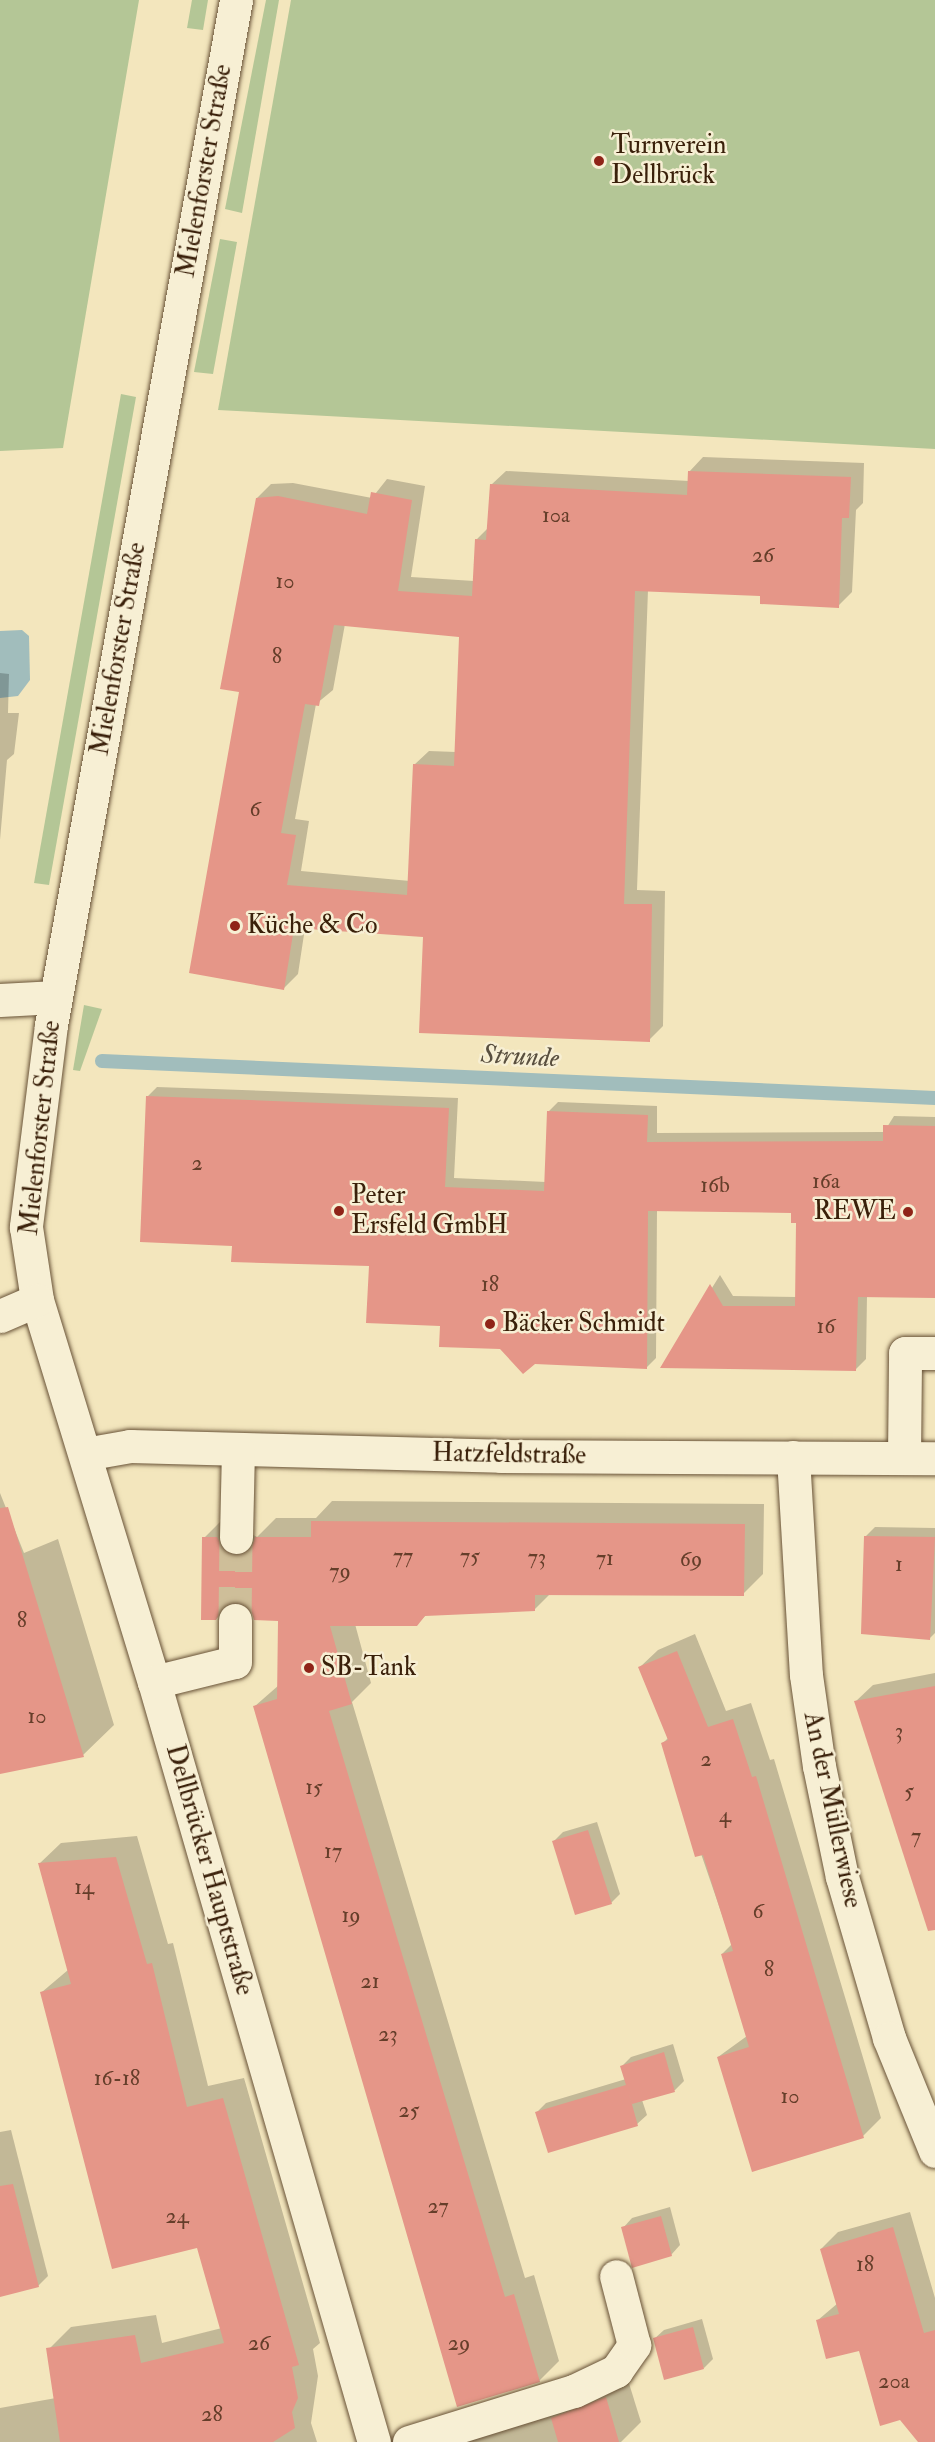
<!DOCTYPE html>
<html>
<head>
<meta charset="utf-8">
<style>
  body { margin:0 }
  #map { position:relative; width:935px; height:2442px; overflow:hidden; background:#f3e6bd; font-family:"IM FELL Double Pica",serif }
  div>[style] { position:absolute }
  [style*='--x'] { left:calc(var(--x)*1px); top:calc(var(--y)*1px); width:calc(var(--w)*1px); rotate:calc(var(--a)*1deg) }
  .green>* { inset:0; background:#b4c696 }
  .water>* { inset:0; background:#a1bdbc }
  .shadow>* { inset:0; background:#0003 }
  .stream>* { height:14px; margin:-7px; padding:0 7px; transform-origin:7px; border-radius:7px; background:#a1bdbc }
  .building>* { inset:0; background:#e59688 }
  .minor-tunnel>* { height:33px; margin-top:-16.5px; transform-origin:0; background:repeating-linear-gradient(90deg,#cebe99 0 33px,transparent 0 49px) }
  .roads { filter:drop-shadow(0 0 2px #685237) drop-shadow(0 0 2px #685237) }
  .minor>* { height:33px; margin:-16.5px; padding:0 16.5px; transform-origin:16.5px; border-radius:16.5px; background:#f7efd4 }
  .dots>* { width:16px; height:16px; translate:-50% -50%; box-sizing:border-box; border:3px solid #f7efd4; border-radius:50% }
  span { translate:-50% -50%; white-space:nowrap; text-align:center; line-height:1.15; -webkit-text-stroke:5px #f7efd4; paint-order:stroke }
  .number-label { font-size:22px; color:#653e2a }
  .number-label span { -webkit-text-stroke-width:0 }
  .poi-label { font-size:26px; color:#3a200a }
  .left { translate:0 -50%; text-align:left }
  .right { translate:-100% -50%; text-align:right }
  .street-label { font-size:26px; color:#3a200a }
  .water-label { font-size:27px; color:#594f3f; font-style:italic }
</style>
</head>
<body>
<div id="map">
  <div class="green">
    <i style="clip-path:polygon(0 0,139px 0,63px 448px,0 451px)"></i>
    <i style="clip-path:polygon(192px 0,208px 0,203px 30px,187px 28px)"></i>
    <i style="clip-path:polygon(266px 0,279px 0,242px 213px,225px 209px)"></i>
    <i style="clip-path:polygon(291px 0,935px 0,935px 449px,218px 410px)"></i>
    <i style="clip-path:polygon(220px 239px,237px 242px,213px 374px,194px 372px)"></i>
    <i style="clip-path:polygon(121px 394px,136px 397px,49px 885px,34px 883px)"></i>
    <i style="clip-path:polygon(84px 1005px,102px 1009px,80px 1071px,73px 1070px)"></i>
  </div>
  <div class="water">
    <i style="clip-path:polygon(22px 630px,29px 636px,30px 680px,18px 696px,0 698px,0 631px)"></i>
  </div>
  <div class="shadow">
    <i style="clip-path:polygon(evenodd,703px 457px,864px 463px,863px 503px,856px 510px,852px 592px,838px 606px,762px 595px,648px 590px,637px 890px,665px 891px,663px 1026px,649px 1040px,424px 936px,305px 928px,298px 974px,284px 988px,241px 691px,257px 498px,271px 484px,293px 483px,372px 498px,387px 479px,425px 486px,411px 577px,474px 581px,476px 540px,489px 527px,491px 485px,506px 471px,689px 481px,689px 472px,703px 457px,345px 624px,461px 635px,456px 752px,429px 751px,414px 765px,410px 881px,301px 871px,309px 821px,295px 819px,316px 704px,333px 690px,345px 624px)"></i>
    <i style="clip-path:polygon(0 673px,9px 674px,8px 713px,19px 713px,14px 754px,7px 760px,0 840px)"></i>
    <i style="clip-path:polygon(157px 1087px,458px 1098px,454px 1178px,546px 1182px,548px 1112px,558px 1102px,657px 1106px,657px 1133px,884px 1132px,894px 1116px,935px 1117px,935px 1297px,867px 1296px,866px 1359px,856px 1369px,663px 1367px,720px 1275px,733px 1296px,797px 1297px,798px 1221px,793px 1212px,657px 1210px,656px 1358px,646px 1368px,501px 1348px,441px 1325px,370px 1265px,233px 1245px,147px 1097px)"></i>
    <i style="clip-path:polygon(0 1493px,24px 1553px,58px 1539px,114px 1725px,83px 1755px,0 1773px)"></i>
    <i style="clip-path:polygon(332px 1501px,764px 1504px,763px 1574px,743px 1594px,550px 1594px,534px 1610px,426px 1615px,417px 1624px,355px 1624px,371px 1683px,352px 1702px,525px 2278px,534px 2275px,559px 2361px,539px 2381px,255px 1706px,279px 1685px,280px 1619px,236px 1600px,216px 1619px,204px 1538px,224px 1518px,257px 1537px,276px 1518px,316px 1518px)"></i>
    <i style="clip-path:polygon(875px 1527px,935px 1528px,935px 1633px,930px 1638px,865px 1537px)"></i>
    <i style="clip-path:polygon(695px 1634px,726px 1711px,751px 1703px,770px 1760px,774px 1759px,881px 2118px,863px 2136px,718px 2057px,747px 2036px,722px 1954px,732px 1944px,663px 1743px,669px 1737px,640px 1667px,658px 1650px)"></i>
    <i style="clip-path:polygon(935px 1673px,935px 1897px,855px 1702px,873px 1685px)"></i>
    <i style="clip-path:polygon(597px 1822px,620px 1894px,611px 1903px,553px 1842px,563px 1832px)"></i>
    <i style="clip-path:polygon(137px 1836px,168px 1944px,173px 1943px,208px 2086px,244px 2078px,320px 2343px,313px 2349px,318px 2376px,311px 2423px,317px 2442px,0 2442px,0 2408px,56px 2398px,50px 2348px,71px 2327px,156px 2315px,162px 2343px,222px 2328px,198px 2246px,42px 1992px,68px 1970px,39px 1864px,61px 1843px)"></i>
    <i style="clip-path:polygon(673px 2044px,684px 2081px,675px 2090px,642px 2100px,647px 2115px,637px 2124px,537px 2112px,546px 2103px,626px 2079px,622px 2066px,631px 2057px)"></i>
    <i style="clip-path:polygon(11px 2130px,48px 2276px,38px 2286px,0 2295px,0 2132px)"></i>
    <i style="clip-path:polygon(670px 2207px,680px 2245px,671px 2255px,623px 2228px,632px 2218px)"></i>
    <i style="clip-path:polygon(910px 2212px,935px 2298px,935px 2442px,920px 2442px,860px 2349px,818px 2320px,838px 2303px,821px 2249px,838px 2232px)"></i>
    <i style="clip-path:polygon(702px 2319px,713px 2359px,704px 2368px,654px 2339px,664px 2330px)"></i>
    <i style="clip-path:polygon(627px 2377px,641px 2422px,621px 2442px,464px 2442px)"></i>
  </div>
  <div class="stream">
    <i style="--x:102;--y:1061;--w:834;--a:2.54"></i>
  </div>
  <div class="building">
    <i style="clip-path:polygon(evenodd,688px 471px,851px 477px,849px 518px,842px 518px,839px 608px,760px 604px,760px 596px,635px 591px,624px 904px,652px 904px,650px 1042px,419px 1033px,423px 937px,294px 928px,284px 990px,189px 973px,239px 692px,220px 689px,256px 498px,278px 496px,367px 514px,371px 492px,412px 500px,398px 591px,472px 596px,475px 539px,486px 540px,490px 484px,687px 495px,688px 471px,334px 625px,459px 637px,454px 766px,413px 764px,407px 895px,287px 885px,296px 835px,281px 833px,305px 704px,319px 706px,334px 625px)"></i>
    <i style="clip-path:polygon(146px 1096px,449px 1108px,445px 1187px,544px 1191px,547px 1111px,648px 1115px,647px 1142px,883px 1141px,883px 1125px,935px 1126px,935px 1298px,858px 1297px,856px 1371px,660px 1368px,710px 1284px,723px 1306px,795px 1306px,796px 1223px,791px 1223px,791px 1213px,648px 1211px,647px 1369px,535px 1364px,523px 1374px,500px 1349px,439px 1347px,440px 1326px,366px 1323px,369px 1266px,231px 1262px,232px 1246px,140px 1242px)"></i>
    <i style="clip-path:polygon(8px 1507px,84px 1757px,0 1774px,0 1508px)"></i>
    <i style="clip-path:polygon(311px 1521px,745px 1524px,744px 1596px,535px 1595px,535px 1611px,425px 1616px,417px 1626px,330px 1626px,352px 1704px,329px 1711px,505px 2297px,514px 2294px,540px 2382px,457px 2407px,253px 1706px,277px 1699px,278px 1621px,254px 1620px,251px 1610px,236px 1601px,225px 1604px,216px 1620px,201px 1620px,202px 1537px,217px 1537px,226px 1553px,236px 1556px,252px 1547px,255px 1537px,311px 1537px)"></i>
    <i style="clip-path:polygon(864px 1536px,935px 1537px,930px 1640px,861px 1634px)"></i>
    <i style="clip-path:polygon(677px 1651px,708px 1727px,733px 1719px,752px 1777px,756px 1776px,864px 2138px,752px 2172px,717px 2057px,749px 2047px,721px 1954px,733px 1951px,703px 1855px,695px 1857px,661px 1743px,668px 1740px,638px 1667px)"></i>
    <i style="clip-path:polygon(935px 1686px,935px 1930px,928px 1931px,854px 1701px)"></i>
    <i style="clip-path:polygon(588px 1830px,612px 1904px,575px 1915px,552px 1841px)"></i>
    <i style="clip-path:polygon(116px 1857px,147px 1964px,152px 1963px,187px 2107px,223px 2098px,299px 2365px,292px 2367px,298px 2398px,292px 2412px,295px 2428px,273px 2442px,60px 2442px,46px 2348px,135px 2335px,141px 2363px,224px 2343px,197px 2248px,112px 2269px,40px 1992px,71px 1984px,38px 1863px)"></i>
    <i style="clip-path:polygon(664px 2052px,675px 2092px,632px 2104px,628px 2090px,638px 2126px,548px 2153px,535px 2112px,626px 2085px,620px 2066px)"></i>
    <i style="clip-path:polygon(13px 2184px,39px 2287px,0 2297px,0 2186px)"></i>
    <i style="clip-path:polygon(661px 2216px,672px 2256px,632px 2268px,621px 2227px)"></i>
    <i style="clip-path:polygon(893px 2227px,924px 2333px,935px 2330px,935px 2442px,918px 2442px,900px 2420px,880px 2426px,859px 2351px,826px 2359px,816px 2320px,839px 2314px,820px 2249px)"></i>
    <i style="clip-path:polygon(693px 2327px,704px 2369px,664px 2380px,653px 2338px)"></i>
    <i style="clip-path:polygon(606px 2397px,619px 2442px,558px 2442px,551px 2418px)"></i>
  </div>
  <div class="minor-tunnel">
    <i style="--x:235;--y:1620;--w:83;--a:-89.3"></i>
  </div>
  <div class="roads">
    <div class="minor">
      <i style="--x:236;--y:0;--w:1042;--a:100.23"></i>
      <i style="--x:51;--y:1025;--w:204;--a:97.1"></i>
      <i style="--x:26;--y:1227;--w:74;--a:81.4"></i>
      <i style="--x:37;--y:1300;--w:400;--a:73"></i>
      <i style="--x:154;--y:1682;--w:791;--a:73.86"></i>
      <i style="--x:0;--y:1000;--w:56;--a:-3.1"></i>
      <i style="--x:0;--y:1316;--w:40;--a:-23.4"></i>
      <i style="--x:85;--y:1454;--w:46;--a:-10.1"></i>
      <i style="--x:130;--y:1446;--w:371;--a:1.5"></i>
      <i style="--x:501;--y:1456;--w:434;--a:0.3"></i>
      <i style="--x:793;--y:1457;--w:218;--a:86.6"></i>
      <i style="--x:806;--y:1675;--w:92;--a:81.9"></i>
      <i style="--x:819;--y:1766;--w:113;--a:78.3"></i>
      <i style="--x:842;--y:1877;--w:168;--a:73.7"></i>
      <i style="--x:889;--y:2038;--w:122;--a:67.8"></i>
      <i style="--x:904;--y:1457;--w:104;--a:-89.4"></i>
      <i style="--x:905;--y:1353;--w:30;--a:0"></i>
      <i style="--x:236;--y:1537;--w:86;--a:-88.7"></i>
      <i style="--x:154;--y:1682;--w:83;--a:-13.9"></i>
      <i style="--x:235;--y:1662;--w:42;--a:-90"></i>
      <i style="--x:409;--y:2442;--w:173;--a:-17.2"></i>
      <i style="--x:574;--y:2391;--w:47;--a:-25.5"></i>
      <i style="--x:616;--y:2371;--w:32;--a:-55"></i>
      <i style="--x:634;--y:2345;--w:71;--a:-104.6"></i>
    </div>
  </div>
  <div class="dots">
    <i style="left:599px;top:161px;background:#8f2418"></i>
    <i style="left:235px;top:926px;background:#8f2418"></i>
    <i style="left:339px;top:1211px;background:#8f2418"></i>
    <i style="left:908px;top:1212px;background:#8f2418"></i>
    <i style="left:490px;top:1324px;background:#8f2418"></i>
    <i style="left:309px;top:1668px;background:#8f2418"></i>
  </div>
  <div class="number-label">
    <span style="left:556px;top:516px">10a</span>
    <span style="left:763px;top:556px">26</span>
    <span style="left:285px;top:582px">10</span>
    <span style="left:277px;top:657px">8</span>
    <span style="left:255px;top:810px">6</span>
    <span style="left:197px;top:1164px">2</span>
    <span style="left:826px;top:1182px">16a</span>
    <span style="left:715px;top:1186px">16b</span>
    <span style="left:490px;top:1285px">18</span>
    <span style="left:826px;top:1327px">16</span>
    <span style="left:403px;top:1557px">77</span>
    <span style="left:470px;top:1557px">75</span>
    <span style="left:537px;top:1558px">73</span>
    <span style="left:605px;top:1559px">71</span>
    <span style="left:691px;top:1560px">69</span>
    <span style="left:899px;top:1565px">1</span>
    <span style="left:340px;top:1572px">79</span>
    <span style="left:22px;top:1621px">8</span>
    <span style="left:37px;top:1717px">10</span>
    <span style="left:899px;top:1732px">3</span>
    <span style="left:706px;top:1760px">2</span>
    <span style="left:314px;top:1788px">15</span>
    <span style="left:909px;top:1792px">5</span>
    <span style="left:725px;top:1816px">4</span>
    <span style="left:916px;top:1837px">7</span>
    <span style="left:333px;top:1852px">17</span>
    <span style="left:84px;top:1888px">14</span>
    <span style="left:758px;top:1912px">6</span>
    <span style="left:351px;top:1916px">19</span>
    <span style="left:769px;top:1970px">8</span>
    <span style="left:370px;top:1982px">21</span>
    <span style="left:388px;top:2035px">23</span>
    <span style="left:117px;top:2079px">16-18</span>
    <span style="left:790px;top:2097px">10</span>
    <span style="left:409px;top:2111px">25</span>
    <span style="left:438px;top:2207px">27</span>
    <span style="left:177px;top:2217px">24</span>
    <span style="left:865px;top:2265px">18</span>
    <span style="left:259px;top:2344px">26</span>
    <span style="left:459px;top:2344px">29</span>
    <span style="left:894px;top:2382px">20a</span>
    <span style="left:212px;top:2415px">28</span>
  </div>
  <div class="poi-label">
    <span class="left" style="left:611px;top:161px">Turnverein<br>Dellbrück</span>
    <span class="left" style="left:247px;top:926px">Küche &amp; Co</span>
    <span class="left" style="left:351px;top:1211px">Peter<br>Ersfeld GmbH</span>
    <span class="right" style="left:896px;top:1212px">REWE</span>
    <span class="left" style="left:502px;top:1324px">Bäcker Schmidt</span>
    <span class="left" style="left:321px;top:1668px">SB-Tank</span>
  </div>
  <div class="street-label">
    <span style="left:205px;top:171px;rotate:-80deg">Mielenforster Straße</span>
    <span style="left:119px;top:649px;rotate:-80deg">Mielenforster Straße</span>
    <span style="left:41px;top:1128px;rotate:-84deg">Mielenforster Straße</span>
    <span style="left:509px;top:1455px;rotate:1deg">Hatzfeldstraße</span>
    <span style="left:832px;top:1810px;rotate:78deg">An der Müllerwiese</span>
    <span style="left:209px;top:1870px;rotate:74deg">Dellbrücker Hauptstraße</span>
  </div>
  <div class="water-label">
    <span style="left:520px;top:1056px;rotate:3deg">Strunde</span>
  </div>
</div>
</body>
</html>
